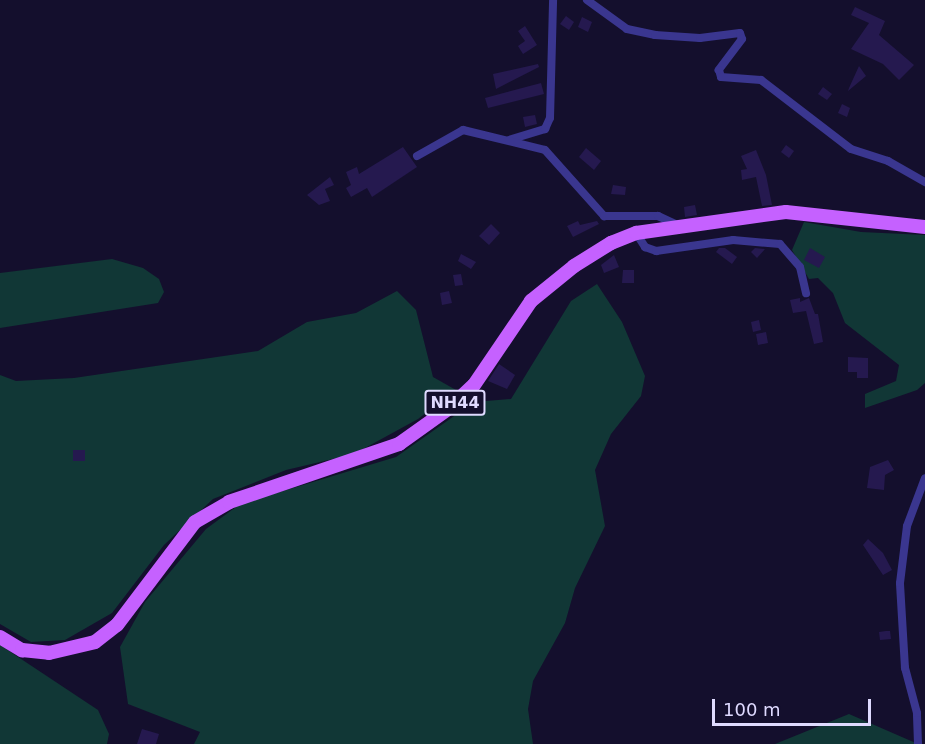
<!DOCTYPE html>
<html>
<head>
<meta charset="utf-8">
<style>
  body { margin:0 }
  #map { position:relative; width:925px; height:744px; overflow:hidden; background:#140f2d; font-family:"DejaVu Sans",sans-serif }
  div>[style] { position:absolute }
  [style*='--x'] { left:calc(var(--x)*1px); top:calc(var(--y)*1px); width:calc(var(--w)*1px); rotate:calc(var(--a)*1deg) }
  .green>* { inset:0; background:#113736 }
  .building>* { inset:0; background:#25194f }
  .street>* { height:8px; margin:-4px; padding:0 4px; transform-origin:4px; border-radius:4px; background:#3a368f }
  .primary>* { height:14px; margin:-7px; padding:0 7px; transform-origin:7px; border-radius:7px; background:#c561ff }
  span { translate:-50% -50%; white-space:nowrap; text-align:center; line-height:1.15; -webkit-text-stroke:5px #140f2d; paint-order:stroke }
  .shield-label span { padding:2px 4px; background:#140f2d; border:2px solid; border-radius:4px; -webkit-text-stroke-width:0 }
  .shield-label { font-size:16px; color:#dfdaff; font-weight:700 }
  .scale { position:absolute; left:712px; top:699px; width:159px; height:27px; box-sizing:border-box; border:3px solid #dfdaff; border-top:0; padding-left:8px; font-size:18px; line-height:21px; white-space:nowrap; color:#dfdaff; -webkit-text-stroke:4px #140f2d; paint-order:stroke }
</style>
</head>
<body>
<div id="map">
  <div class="green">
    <i style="clip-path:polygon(804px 222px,861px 232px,925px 235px,925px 383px,917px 390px,865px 408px,865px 394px,896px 381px,899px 365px,845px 323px,833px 293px,818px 278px,809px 279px,792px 250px)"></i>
    <i style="clip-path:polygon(112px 259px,143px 268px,159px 279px,164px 292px,158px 303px,0 328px,0 273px)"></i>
    <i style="clip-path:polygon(597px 284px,622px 322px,645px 376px,641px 396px,611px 434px,595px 470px,605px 526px,575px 588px,565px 623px,533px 681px,528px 709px,533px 744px,194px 744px,200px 732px,128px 704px,120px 647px,145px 602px,206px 529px,240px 504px,396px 457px,474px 402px,511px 399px,571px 301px)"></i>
    <i style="clip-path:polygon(397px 291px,416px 310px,433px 377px,456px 390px,418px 419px,354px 454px,286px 470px,213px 499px,164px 545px,112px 613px,65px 640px,31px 642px,0 624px,0 375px,16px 381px,74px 378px,258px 351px,307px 322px,356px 313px)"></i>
    <i style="clip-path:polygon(0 645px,98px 710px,109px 734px,107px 744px,0 744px)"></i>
    <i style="clip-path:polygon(849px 714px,918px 744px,775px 744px)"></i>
  </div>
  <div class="building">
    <i style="clip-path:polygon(855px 7px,885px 21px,879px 35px,914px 65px,899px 80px,883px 64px,851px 49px,869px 23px,851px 15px)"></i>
    <i style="clip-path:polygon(566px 16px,574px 22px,569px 30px,560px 24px)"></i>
    <i style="clip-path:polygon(582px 17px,592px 22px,588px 32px,578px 27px)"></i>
    <i style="clip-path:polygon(525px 26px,537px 45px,523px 54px,518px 46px,525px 41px,518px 31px)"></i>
    <i style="clip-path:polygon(538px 64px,539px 67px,496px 89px,493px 74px)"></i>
    <i style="clip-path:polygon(859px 66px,866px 76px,848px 91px,849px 88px)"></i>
    <i style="clip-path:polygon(541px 83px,544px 94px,488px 108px,485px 98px)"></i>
    <i style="clip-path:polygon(823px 87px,832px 94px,827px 100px,818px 94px)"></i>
    <i style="clip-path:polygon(842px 104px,850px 108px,847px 117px,838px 113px)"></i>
    <i style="clip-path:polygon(535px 115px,537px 124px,525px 127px,523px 117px)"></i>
    <i style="clip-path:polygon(786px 145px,794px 151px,789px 158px,781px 152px)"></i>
    <i style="clip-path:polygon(403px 147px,417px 167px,372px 197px,367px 188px,351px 197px,346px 188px,351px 185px,346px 172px,357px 167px,359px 174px)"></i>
    <i style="clip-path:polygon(586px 148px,601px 161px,594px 170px,579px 157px)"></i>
    <i style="clip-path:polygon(756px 150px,766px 175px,772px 205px,762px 206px,756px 177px,742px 180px,741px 170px,747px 169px,741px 156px)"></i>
    <i style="clip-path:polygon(330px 177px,334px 185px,325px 189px,330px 201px,319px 205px,307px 195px)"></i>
    <i style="clip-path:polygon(613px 185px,626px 187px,625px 195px,611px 194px)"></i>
    <i style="clip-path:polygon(695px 205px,697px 215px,685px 217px,684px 207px)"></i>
    <i style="clip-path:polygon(578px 221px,580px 225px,597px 221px,599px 224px,573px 237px,567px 226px)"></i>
    <i style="clip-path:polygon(491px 224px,500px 233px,489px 245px,479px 236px)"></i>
    <i style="clip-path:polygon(719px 248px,725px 248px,737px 257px,732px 264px,716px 252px)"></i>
    <i style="clip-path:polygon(755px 248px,765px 249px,757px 258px,751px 252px)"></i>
    <i style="clip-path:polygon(810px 248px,825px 257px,819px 268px,804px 260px)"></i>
    <i style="clip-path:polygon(461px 254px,476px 262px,471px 269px,458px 261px)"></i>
    <i style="clip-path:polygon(614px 255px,619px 267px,604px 273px,601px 265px)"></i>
    <i style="clip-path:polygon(623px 270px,634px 270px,634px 283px,622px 283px)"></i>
    <i style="clip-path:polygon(461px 274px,463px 285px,455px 286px,453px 275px)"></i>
    <i style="clip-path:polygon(449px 291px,452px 303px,442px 305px,440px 293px)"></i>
    <i style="clip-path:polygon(800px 298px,800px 302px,809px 298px,815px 314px,818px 314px,823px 342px,814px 344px,806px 311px,793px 313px,790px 300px)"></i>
    <i style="clip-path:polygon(759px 320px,761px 330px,753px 332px,751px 322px)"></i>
    <i style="clip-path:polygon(766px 332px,768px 343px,758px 345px,756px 334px)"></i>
    <i style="clip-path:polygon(848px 357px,868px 358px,868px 378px,857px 378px,857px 372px,848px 372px)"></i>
    <i style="clip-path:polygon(499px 364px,515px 375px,507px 389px,488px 381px)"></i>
    <i style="clip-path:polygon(73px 450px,85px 450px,85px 461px,73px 461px)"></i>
    <i style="clip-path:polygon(888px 460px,894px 470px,885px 475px,884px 490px,867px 488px,870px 467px)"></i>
    <i style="clip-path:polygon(868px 539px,883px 553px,892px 570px,883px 575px,863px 545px)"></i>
    <i style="clip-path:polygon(886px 631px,890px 631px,891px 639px,880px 640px,879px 632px)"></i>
    <i style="clip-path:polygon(142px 729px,159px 734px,156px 744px,137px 744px)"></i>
  </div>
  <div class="street">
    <i style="--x:587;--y:0;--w:49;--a:35.9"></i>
    <i style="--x:627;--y:29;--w:29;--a:12"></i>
    <i style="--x:655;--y:35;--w:45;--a:3.8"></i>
    <i style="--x:700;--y:38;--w:40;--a:-7.1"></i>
    <i style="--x:740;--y:33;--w:6;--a:72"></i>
    <i style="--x:742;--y:39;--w:39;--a:127"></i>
    <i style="--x:719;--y:70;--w:7;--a:74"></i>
    <i style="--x:721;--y:77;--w:40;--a:4.3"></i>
    <i style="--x:761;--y:80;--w:113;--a:37.5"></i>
    <i style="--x:851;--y:149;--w:39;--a:18"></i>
    <i style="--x:888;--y:161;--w:43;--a:29.6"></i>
    <i style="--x:509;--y:140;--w:38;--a:-17"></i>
    <i style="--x:545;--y:129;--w:12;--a:-66"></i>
    <i style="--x:550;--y:118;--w:118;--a:-88.5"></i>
    <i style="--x:417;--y:156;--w:53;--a:-29.5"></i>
    <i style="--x:463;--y:130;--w:84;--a:13.7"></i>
    <i style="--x:545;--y:150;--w:89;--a:48.2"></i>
    <i style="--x:604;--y:216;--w:54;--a:0"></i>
    <i style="--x:658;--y:216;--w:23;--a:25"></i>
    <i style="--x:636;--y:233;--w:17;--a:57"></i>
    <i style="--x:645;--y:247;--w:12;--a:20"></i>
    <i style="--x:656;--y:251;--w:78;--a:-8.1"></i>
    <i style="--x:733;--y:240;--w:47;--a:4.9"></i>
    <i style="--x:780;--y:244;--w:30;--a:49"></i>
    <i style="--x:800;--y:267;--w:27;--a:77"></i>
    <i style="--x:918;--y:744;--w:31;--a:-92"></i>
    <i style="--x:917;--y:713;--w:47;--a:-104.9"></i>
    <i style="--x:905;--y:668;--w:85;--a:-93.4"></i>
    <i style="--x:900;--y:583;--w:57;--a:-83"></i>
    <i style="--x:907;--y:526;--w:51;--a:-69.4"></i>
  </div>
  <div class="primary">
    <i style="--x:0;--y:637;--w:26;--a:31"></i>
    <i style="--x:22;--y:650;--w:27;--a:6"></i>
    <i style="--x:49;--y:653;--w:47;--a:-13.4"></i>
    <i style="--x:95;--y:642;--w:28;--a:-38"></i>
    <i style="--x:117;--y:625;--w:129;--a:-52.9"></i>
    <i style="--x:195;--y:522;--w:39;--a:-30"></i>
    <i style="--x:229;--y:502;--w:180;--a:-18.8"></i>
    <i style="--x:399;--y:444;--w:60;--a:-35.5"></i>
    <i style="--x:448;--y:409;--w:35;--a:-43"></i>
    <i style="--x:474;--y:385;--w:102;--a:-55.8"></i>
    <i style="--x:531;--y:301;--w:55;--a:-39.1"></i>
    <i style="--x:574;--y:266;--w:44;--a:-31.9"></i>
    <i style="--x:611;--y:243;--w:27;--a:-22"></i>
    <i style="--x:636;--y:233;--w:151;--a:-8"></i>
    <i style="--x:786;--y:212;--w:140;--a:6.2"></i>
  </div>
  <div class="shield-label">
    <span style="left:455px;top:403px">NH44</span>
  </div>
  <div class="scale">100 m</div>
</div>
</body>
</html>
